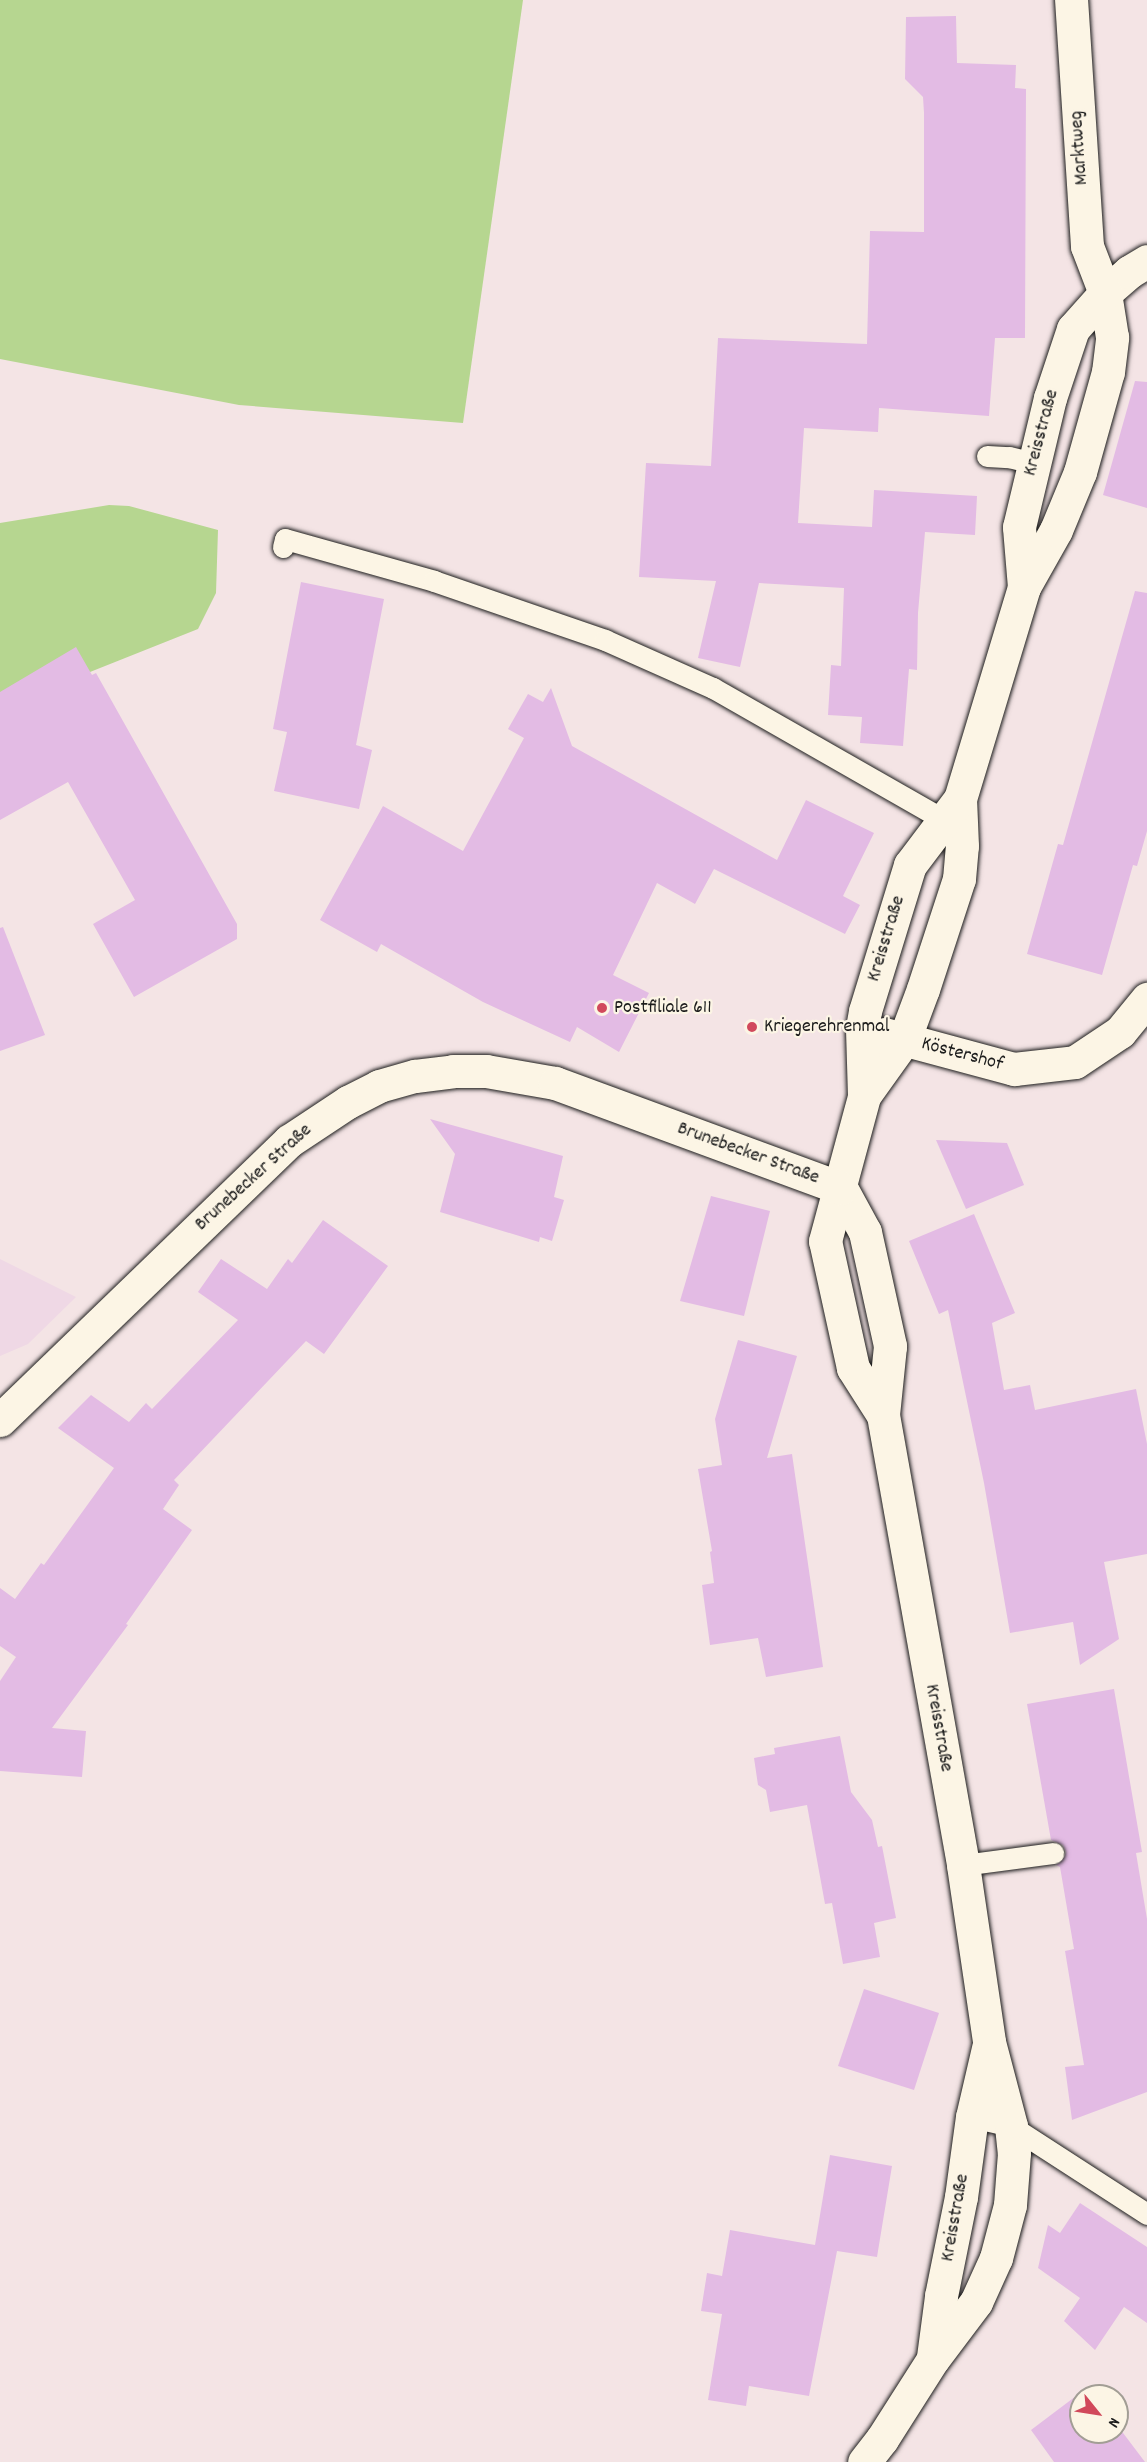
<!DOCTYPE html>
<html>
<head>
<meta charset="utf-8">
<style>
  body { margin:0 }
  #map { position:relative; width:1147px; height:2462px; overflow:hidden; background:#f4e4e5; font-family:Dekko,sans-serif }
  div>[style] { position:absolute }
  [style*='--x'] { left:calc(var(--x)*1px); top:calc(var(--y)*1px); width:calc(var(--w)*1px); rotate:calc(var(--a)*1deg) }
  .built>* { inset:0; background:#efd8e5 }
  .green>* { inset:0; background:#b6d690 }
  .building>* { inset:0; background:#e3bbe4 }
  .roads { filter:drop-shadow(0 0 2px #1c1c1c) drop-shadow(0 0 2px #1c1c1c) }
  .service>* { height:21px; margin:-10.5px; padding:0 10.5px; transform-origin:10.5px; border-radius:10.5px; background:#fcf5e5 }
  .minor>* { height:33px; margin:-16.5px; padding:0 16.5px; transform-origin:16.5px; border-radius:16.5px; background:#fcf5e5 }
  .dots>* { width:16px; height:16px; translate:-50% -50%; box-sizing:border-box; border:3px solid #fcf5e5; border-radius:50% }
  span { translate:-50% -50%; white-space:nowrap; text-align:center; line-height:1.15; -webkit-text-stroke:4.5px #fcf5e5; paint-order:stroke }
  .street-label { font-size:20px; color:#1c1c1c }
  .poi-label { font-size:20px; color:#1c1c1c }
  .left { translate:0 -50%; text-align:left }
  .north { position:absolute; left:1069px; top:2384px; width:60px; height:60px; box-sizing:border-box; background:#fcf5e5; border:2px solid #a29e95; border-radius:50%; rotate:120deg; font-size:16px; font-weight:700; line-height:24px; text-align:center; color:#1c1c1c }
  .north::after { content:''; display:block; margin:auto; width:21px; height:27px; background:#d1495b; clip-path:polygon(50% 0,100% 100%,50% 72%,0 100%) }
</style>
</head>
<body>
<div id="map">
  <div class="built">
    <i style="clip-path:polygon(0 1259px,76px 1297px,28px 1344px,0 1356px)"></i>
  </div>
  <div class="green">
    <i style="clip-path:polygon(0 0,523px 0,463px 423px,239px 405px,0 359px)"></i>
    <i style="clip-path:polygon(109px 505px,129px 506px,218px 530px,216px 593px,198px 629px,90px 672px,0 724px,0 523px)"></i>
  </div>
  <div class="building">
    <i style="clip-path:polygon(956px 16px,957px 63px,1016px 65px,1015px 88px,1026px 89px,1025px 338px,995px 338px,989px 416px,879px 408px,878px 432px,804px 428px,798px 523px,872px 527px,874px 490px,977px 496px,975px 535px,925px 532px,918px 613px,917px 670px,909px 669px,903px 746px,860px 743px,862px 717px,828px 715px,831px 665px,841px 666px,844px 588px,759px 583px,740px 667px,698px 658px,716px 581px,639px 577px,646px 463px,711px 466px,718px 338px,867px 344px,870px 231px,924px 232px,924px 113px,923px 97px,905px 79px,906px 17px)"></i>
    <i style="clip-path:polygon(1135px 381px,1147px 382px,1147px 508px,1103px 495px)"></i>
    <i style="clip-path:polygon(301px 582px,384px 599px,356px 745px,372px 750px,359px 809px,274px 791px,287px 732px,273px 729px)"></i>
    <i style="clip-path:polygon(1135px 591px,1147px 593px,1147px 831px,1137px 866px,1133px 865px,1102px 975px,1027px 954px,1058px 844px,1063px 845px)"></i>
    <i style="clip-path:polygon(76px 647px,92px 675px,96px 673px,237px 924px,237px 939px,134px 997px,93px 924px,135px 900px,68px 782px,0 820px,0 692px)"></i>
    <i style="clip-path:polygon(551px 688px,572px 746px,777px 860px,806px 800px,874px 833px,843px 896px,860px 905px,845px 934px,714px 869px,695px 904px,657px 883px,613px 975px,649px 993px,619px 1052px,577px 1027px,570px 1042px,483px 1002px,381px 944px,377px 952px,320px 920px,383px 806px,463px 851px,524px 738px,508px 729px,528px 694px,543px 702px)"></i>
    <i style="clip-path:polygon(3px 927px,45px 1035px,0 1051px,0 928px)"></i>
    <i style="clip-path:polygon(430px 1119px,563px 1156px,554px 1197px,564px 1200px,552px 1241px,540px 1237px,539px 1242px,440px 1212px,455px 1154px)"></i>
    <i style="clip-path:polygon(936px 1140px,1007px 1143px,1024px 1185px,966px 1209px)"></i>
    <i style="clip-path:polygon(711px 1196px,770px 1211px,744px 1316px,680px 1301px)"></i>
    <i style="clip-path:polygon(974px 1214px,1015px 1313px,992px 1323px,1004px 1390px,1030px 1385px,1035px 1410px,1136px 1389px,1147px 1444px,1147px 1554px,1104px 1562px,1119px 1639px,1080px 1665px,1073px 1622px,1010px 1633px,984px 1483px,948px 1310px,939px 1314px,909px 1241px)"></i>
    <i style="clip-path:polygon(323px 1220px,388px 1266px,324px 1354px,306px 1341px,174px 1480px,179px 1485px,163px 1509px,192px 1530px,126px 1624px,128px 1625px,52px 1728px,86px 1731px,82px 1777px,0 1771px,0 1681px,16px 1657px,0 1646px,0 1588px,15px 1599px,41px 1563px,44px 1565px,114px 1468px,58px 1428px,91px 1395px,129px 1422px,146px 1403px,152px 1409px,238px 1320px,198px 1292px,221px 1259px,267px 1289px,288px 1259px,292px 1263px)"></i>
    <i style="clip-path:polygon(738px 1340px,797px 1356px,767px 1458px,792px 1454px,823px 1667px,766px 1677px,758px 1638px,710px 1645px,702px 1585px,714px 1583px,710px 1552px,712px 1551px,698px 1469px,722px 1465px,715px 1419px)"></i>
    <i style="clip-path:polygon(1114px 1689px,1142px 1852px,1136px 1853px,1147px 1919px,1147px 2092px,1072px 2120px,1065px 2067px,1084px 2065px,1065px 1951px,1074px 1949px,1060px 1867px,1056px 1865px,1064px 1858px,1066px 1852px,1063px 1845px,1051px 1840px,1027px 1704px)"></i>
    <i style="clip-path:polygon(840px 1736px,851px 1792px,872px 1820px,878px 1847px,882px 1846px,896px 1918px,874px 1923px,880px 1957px,843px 1964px,832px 1903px,825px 1904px,807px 1805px,770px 1812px,766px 1790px,758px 1785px,754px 1758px,775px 1754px,774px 1748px)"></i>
    <i style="clip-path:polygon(864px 1989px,939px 2013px,914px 2090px,838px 2066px)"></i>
    <i style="clip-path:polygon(830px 2155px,892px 2166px,877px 2257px,837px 2251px,809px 2396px,749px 2386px,746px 2406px,708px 2400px,722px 2314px,701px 2311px,707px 2273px,722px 2276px,730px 2230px,815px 2245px)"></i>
    <i style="clip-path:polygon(1080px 2203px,1147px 2247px,1147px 2323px,1124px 2307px,1095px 2350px,1064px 2321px,1080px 2298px,1038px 2268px,1048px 2225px,1060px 2233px)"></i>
    <i style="clip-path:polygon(1088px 2387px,1094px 2396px,1081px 2396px,1081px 2432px,1117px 2432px,1117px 2425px,1145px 2462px,1054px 2462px,1031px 2430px)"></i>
  </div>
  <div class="roads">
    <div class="service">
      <i style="--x:987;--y:456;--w:22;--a:3"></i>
      <i style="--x:1009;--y:457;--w:25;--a:14"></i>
      <i style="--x:283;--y:547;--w:8;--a:-76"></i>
      <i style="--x:285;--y:539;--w:155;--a:15.7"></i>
      <i style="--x:434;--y:581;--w:181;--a:19"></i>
      <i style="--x:605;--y:640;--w:118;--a:24"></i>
      <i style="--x:713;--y:688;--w:266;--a:29.7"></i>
      <i style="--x:944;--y:820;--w:12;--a:55"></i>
      <i style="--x:963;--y:1865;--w:91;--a:-7.6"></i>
      <i style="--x:972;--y:2117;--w:40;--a:13"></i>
      <i style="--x:1011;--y:2126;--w:162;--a:32.9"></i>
    </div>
    <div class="minor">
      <i style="--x:1024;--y:587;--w:60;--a:-94.8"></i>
      <i style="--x:1019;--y:527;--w:133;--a:-76.5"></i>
      <i style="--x:1050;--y:398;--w:73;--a:-71.6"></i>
      <i style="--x:1073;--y:329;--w:48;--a:-48.4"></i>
      <i style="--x:1105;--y:293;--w:32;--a:-41"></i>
      <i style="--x:1129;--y:272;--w:21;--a:-31"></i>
      <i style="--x:884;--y:1034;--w:135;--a:15.1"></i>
      <i style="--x:1014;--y:1069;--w:61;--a:-6.5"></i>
      <i style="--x:1075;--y:1062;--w:54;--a:-33.7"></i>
      <i style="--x:1120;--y:1032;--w:43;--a:-50.7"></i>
      <i style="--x:864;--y:1096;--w:69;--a:-54.5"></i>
      <i style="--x:904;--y:1040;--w:54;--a:-69.6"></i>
      <i style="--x:923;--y:989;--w:116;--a:-71.9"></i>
      <i style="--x:959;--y:879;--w:33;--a:-85"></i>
      <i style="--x:962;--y:846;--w:47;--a:-92.4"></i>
      <i style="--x:960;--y:799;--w:221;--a:-73.2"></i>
      <i style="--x:1024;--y:587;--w:65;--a:-60.7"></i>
      <i style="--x:1056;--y:530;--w:63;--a:-67.5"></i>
      <i style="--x:1080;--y:472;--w:104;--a:-74.4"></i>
      <i style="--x:1108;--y:372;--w:35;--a:-83"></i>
      <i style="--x:1112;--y:337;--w:45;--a:-99"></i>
      <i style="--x:1105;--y:293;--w:50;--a:-111"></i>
      <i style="--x:1087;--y:246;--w:247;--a:-93.7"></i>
      <i style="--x:841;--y:1188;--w:50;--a:61.4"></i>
      <i style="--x:865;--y:1232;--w:117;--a:77.6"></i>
      <i style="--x:890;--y:1346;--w:69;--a:95.8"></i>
      <i style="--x:883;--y:1415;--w:457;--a:79.9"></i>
      <i style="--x:963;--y:1865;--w:179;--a:81.6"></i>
      <i style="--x:989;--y:2042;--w:87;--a:75.3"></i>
      <i style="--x:1011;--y:2126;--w:27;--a:84"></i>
      <i style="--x:1014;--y:2153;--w:52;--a:94.4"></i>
      <i style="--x:1010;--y:2205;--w:55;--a:104.8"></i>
      <i style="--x:996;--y:2258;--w:48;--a:114.4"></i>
      <i style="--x:976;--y:2302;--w:71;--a:127"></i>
      <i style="--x:933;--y:2359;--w:95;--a:122.5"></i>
      <i style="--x:882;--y:2439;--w:29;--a:128"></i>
      <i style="--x:883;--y:1415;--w:56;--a:-122.6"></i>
      <i style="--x:853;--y:1368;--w:130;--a:-102.4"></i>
      <i style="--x:825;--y:1241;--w:150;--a:-74.9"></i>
      <i style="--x:864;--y:1096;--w:68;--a:-91.7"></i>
      <i style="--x:862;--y:1028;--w:17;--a:-80"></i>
      <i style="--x:865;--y:1011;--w:153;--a:-72.9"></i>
      <i style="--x:910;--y:865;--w:83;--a:-52.9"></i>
      <i style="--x:0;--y:1420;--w:402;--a:-44"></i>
      <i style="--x:289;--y:1141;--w:71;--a:-33.5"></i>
      <i style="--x:348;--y:1102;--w:35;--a:-27"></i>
      <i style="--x:379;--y:1086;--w:37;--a:-16"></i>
      <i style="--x:415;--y:1076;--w:38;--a:-7"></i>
      <i style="--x:453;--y:1071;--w:33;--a:0"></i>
      <i style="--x:486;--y:1071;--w:70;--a:9.9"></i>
      <i style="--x:555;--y:1083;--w:305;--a:20.2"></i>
      <i style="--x:933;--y:2357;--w:62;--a:-82.5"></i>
      <i style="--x:941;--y:2296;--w:101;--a:-78.6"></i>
      <i style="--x:961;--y:2197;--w:81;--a:-82.2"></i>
      <i style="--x:972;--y:2117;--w:71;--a:-76.9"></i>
    </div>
  </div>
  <div class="dots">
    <i style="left:602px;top:1008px;background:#d1495b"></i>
    <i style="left:752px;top:1027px;background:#d1495b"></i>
  </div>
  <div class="street-label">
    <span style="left:1080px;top:148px;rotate:-94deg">Marktweg</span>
    <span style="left:1042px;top:433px;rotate:-75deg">Kreisstraße</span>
    <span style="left:887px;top:939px;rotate:-73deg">Kreisstraße</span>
    <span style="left:962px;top:1055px;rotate:15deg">Köstershof</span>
    <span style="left:748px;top:1154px;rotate:20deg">Brunebecker Straße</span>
    <span style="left:254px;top:1178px;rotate:-42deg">Brunebecker Straße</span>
    <span style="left:938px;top:1728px;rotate:80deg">Kreisstraße</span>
    <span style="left:956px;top:2218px;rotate:-80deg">Kreisstraße</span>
  </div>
  <div class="poi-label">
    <span class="left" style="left:614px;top:1008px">Postfiliale 611</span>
    <span class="left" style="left:764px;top:1027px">Kriegerehrenmal</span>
  </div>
  <div class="north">N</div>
</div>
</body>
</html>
